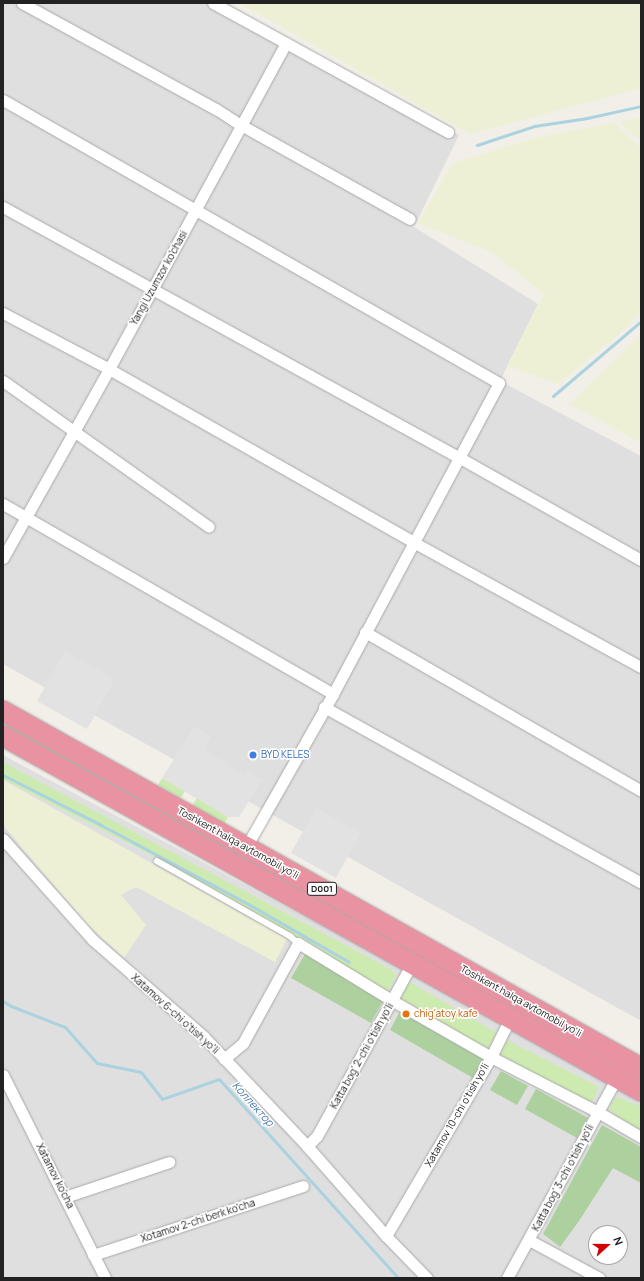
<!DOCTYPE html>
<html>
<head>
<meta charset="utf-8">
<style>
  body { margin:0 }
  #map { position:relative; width:644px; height:1281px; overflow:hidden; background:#f2efe9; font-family:Manrope,sans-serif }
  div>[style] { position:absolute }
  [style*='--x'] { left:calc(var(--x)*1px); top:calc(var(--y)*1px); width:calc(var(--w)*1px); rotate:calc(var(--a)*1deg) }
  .residential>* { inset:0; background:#e0dfdf }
  .farmland>* { inset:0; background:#eef0d5 }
  .grass>* { inset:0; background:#cdebb0 }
  .forest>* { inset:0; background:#add19e }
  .parking>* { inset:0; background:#e2e2e2 }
  .stream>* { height:3px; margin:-1.5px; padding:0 1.5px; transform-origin:1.5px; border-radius:1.5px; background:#aad3df }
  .roads { filter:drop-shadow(0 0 1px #a9a9a9) drop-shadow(0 0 1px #a9a9a9) }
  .lane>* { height:5.5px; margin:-2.75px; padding:0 2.75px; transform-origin:2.75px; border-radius:2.75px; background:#fff }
  .street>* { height:11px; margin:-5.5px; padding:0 5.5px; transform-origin:5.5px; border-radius:5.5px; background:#fff }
  .highway>* { height:20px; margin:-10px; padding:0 10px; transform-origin:10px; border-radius:10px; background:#e892a2 }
  .dots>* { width:11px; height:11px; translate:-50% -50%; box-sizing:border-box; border:2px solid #fff; border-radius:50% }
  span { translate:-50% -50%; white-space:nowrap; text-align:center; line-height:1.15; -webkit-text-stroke:3px #fff; paint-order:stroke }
  .shield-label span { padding:1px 3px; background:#fff; border:1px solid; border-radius:3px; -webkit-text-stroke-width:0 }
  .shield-label { font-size:9px; color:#222; font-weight:700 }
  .street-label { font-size:10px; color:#222 }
  .shop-label { font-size:10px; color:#366cbe }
  .left { translate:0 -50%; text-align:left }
  .food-label { font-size:10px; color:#c56008 }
  .water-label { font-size:11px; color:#4a7aab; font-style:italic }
  .frame { position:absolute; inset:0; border:4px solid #222; pointer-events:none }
  .north { position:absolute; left:588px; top:1225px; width:40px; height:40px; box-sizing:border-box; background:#fff; border:1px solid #a7a7a7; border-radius:50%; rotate:69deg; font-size:11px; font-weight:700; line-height:16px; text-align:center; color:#222 }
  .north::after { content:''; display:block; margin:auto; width:14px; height:18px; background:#d40000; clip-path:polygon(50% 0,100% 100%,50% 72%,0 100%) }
</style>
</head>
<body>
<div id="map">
  <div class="residential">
    <i style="clip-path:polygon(3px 3px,224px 3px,459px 135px,414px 227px,538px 304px,500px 381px,641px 456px,641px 1021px,3px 664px)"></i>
    <i style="clip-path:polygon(evenodd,3px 755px,305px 917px,524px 1016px,641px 1086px,641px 1278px,3px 1278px,3px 755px,596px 1233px,620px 1233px,620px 1257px,596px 1257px,596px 1233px)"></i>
  </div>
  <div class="farmland">
    <i style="clip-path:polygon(239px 3px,641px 3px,641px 88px,470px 134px)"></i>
    <i style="clip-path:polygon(641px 118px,641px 141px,619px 122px)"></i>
    <i style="clip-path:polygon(614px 123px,641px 148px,641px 312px,617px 336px,558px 384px,507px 366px,538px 304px,545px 295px,493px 253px,418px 223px,453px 163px,538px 137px)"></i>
    <i style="clip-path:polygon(641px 335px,641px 443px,569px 404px)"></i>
    <i style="clip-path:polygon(3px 780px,287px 939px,275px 962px,136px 887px,121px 895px,146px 925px,124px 958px,87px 924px,3px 825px)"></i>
  </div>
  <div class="grass">
    <i style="clip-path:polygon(3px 720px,500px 998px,498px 1003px,3px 727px)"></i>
    <i style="clip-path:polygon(3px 762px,392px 970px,396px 975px,389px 990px,382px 989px,155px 857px,3px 779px)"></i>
    <i style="clip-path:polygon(162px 778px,185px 791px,181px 798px,158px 785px)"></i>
    <i style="clip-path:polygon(197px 798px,228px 817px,224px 824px,193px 805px)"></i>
    <i style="clip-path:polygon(408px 981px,497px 1033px,487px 1049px,402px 999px,403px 991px)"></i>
    <i style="clip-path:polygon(507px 1040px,599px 1087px,592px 1103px,499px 1056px)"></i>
    <i style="clip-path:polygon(616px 1097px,641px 1106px,641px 1131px,617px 1117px,609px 1108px)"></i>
  </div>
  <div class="forest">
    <i style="clip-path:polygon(305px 954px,384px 999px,371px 1023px,291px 978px)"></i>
    <i style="clip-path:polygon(400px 1011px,484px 1059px,473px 1078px,390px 1030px)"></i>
    <i style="clip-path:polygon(501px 1071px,528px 1086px,517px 1105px,490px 1090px)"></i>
    <i style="clip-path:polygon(536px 1089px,588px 1118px,577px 1138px,525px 1109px)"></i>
    <i style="clip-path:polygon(602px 1125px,641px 1147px,641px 1183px,613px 1168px,579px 1221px,560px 1247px,543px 1234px)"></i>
  </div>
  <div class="parking">
    <i style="clip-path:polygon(65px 651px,115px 679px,87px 729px,37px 701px)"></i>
    <i style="clip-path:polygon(195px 726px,211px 737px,204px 749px,244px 775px,247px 771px,262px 780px,239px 817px,228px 817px,162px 778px)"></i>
    <i style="clip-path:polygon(316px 808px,361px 833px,336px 878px,291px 853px)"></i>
  </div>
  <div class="stream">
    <i style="--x:477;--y:145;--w:60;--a:-18.4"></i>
    <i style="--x:534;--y:126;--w:54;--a:-8.6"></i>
    <i style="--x:587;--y:118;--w:55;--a:-12.5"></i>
    <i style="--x:553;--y:396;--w:116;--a:-40.4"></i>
    <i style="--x:3;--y:775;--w:110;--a:27"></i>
    <i style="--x:101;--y:825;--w:161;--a:28.2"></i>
    <i style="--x:243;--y:901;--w:122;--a:29.9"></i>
    <i style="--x:3;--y:1001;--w:9;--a:32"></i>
    <i style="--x:11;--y:1006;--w:58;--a:21.3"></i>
    <i style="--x:65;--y:1027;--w:48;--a:48.4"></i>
    <i style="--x:97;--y:1063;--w:45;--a:11.6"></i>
    <i style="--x:141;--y:1072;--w:34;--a:52"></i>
    <i style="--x:162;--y:1099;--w:60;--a:-19.3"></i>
    <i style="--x:219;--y:1079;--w:268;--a:48"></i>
  </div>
  <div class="roads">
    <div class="lane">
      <i style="--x:157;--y:861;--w:153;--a:29.4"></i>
      <i style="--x:290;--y:936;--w:11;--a:41"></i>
    </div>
    <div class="street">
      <i style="--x:22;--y:3;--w:221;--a:28.7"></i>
      <i style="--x:216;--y:109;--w:30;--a:33"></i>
      <i style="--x:241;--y:125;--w:193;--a:29.1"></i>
      <i style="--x:286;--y:43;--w:185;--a:28.8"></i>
      <i style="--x:3;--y:100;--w:571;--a:29.71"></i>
      <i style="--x:499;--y:383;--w:353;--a:118.1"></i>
      <i style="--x:333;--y:694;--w:176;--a:119.6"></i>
      <i style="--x:3;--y:207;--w:521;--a:28.78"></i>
      <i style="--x:460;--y:458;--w:208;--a:29.4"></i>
      <i style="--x:3;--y:313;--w:120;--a:27.8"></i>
      <i style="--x:109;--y:369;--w:352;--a:29.6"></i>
      <i style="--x:415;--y:543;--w:258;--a:28.8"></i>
      <i style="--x:3;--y:381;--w:252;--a:35.3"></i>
      <i style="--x:3;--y:504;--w:381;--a:29.9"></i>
      <i style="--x:3;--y:558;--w:217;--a:-60.7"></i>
      <i style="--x:109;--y:369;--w:371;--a:-61.5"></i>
      <i style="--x:286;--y:43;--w:83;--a:-151.3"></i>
      <i style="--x:365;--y:632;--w:319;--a:29.9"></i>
      <i style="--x:324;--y:707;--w:363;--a:29"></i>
      <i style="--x:3;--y:839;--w:135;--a:48.3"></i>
      <i style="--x:93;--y:940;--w:147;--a:41.1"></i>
      <i style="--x:204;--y:1037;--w:150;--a:46.6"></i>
      <i style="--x:307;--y:1146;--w:120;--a:48.7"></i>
      <i style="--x:386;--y:1236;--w:59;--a:45.7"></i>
      <i style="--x:224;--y:1059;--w:25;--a:-40"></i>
      <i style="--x:243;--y:1043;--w:114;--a:-61.2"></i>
      <i style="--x:298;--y:943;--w:111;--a:31.4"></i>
      <i style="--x:393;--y:1001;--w:113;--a:29.7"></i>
      <i style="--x:491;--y:1057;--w:43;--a:-64"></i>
      <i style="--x:3;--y:1075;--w:227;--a:63.3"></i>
      <i style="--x:307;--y:1146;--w:14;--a:-45"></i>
      <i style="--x:317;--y:1136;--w:197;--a:-61.2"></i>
      <i style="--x:65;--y:1197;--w:110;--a:-18.6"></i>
      <i style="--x:386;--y:1236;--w:208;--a:-59.6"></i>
      <i style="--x:491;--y:1057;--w:120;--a:27.2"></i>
      <i style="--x:598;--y:1112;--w:50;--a:30.2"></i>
      <i style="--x:529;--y:1240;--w:80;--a:28.5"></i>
      <i style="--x:93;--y:1255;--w:221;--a:-18.2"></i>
      <i style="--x:507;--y:1278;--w:229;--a:-61.3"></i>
    </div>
    <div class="highway">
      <i style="--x:3;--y:711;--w:731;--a:29.23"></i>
      <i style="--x:3;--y:736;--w:730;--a:29.09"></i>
    </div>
  </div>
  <div class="dots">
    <i style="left:253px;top:755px;background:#3f7fe0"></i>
    <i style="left:406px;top:1014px;background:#e8710a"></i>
  </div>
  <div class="shield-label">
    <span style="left:322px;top:889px">D001</span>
  </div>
  <div class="street-label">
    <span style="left:159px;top:278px;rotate:-61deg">Yangi Uzumzor ko'chasi</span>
    <span style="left:238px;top:843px;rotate:29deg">Toshkent halqa avtomobil yo'li</span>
    <span style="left:521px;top:1001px;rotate:29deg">Toshkent halqa avtomobil yo'li</span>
    <span style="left:175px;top:1014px;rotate:42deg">Xatamov 6-chi o'tish yo'li</span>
    <span style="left:362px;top:1056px;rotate:-61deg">Katta bog' 2-chi o'tish yo'li</span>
    <span style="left:457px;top:1115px;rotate:-60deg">Xatamov 10-chi o'tish yo'li</span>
    <span style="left:55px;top:1176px;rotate:63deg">Xatamov ko'cha</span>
    <span style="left:563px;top:1178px;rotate:-62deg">Katta bog' 3-chi o'tish yo'li</span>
    <span style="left:198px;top:1221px;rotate:-18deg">Xotamov 2-chi berk ko'cha</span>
  </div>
  <div class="shop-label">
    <span class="left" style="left:261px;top:755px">BYD KELES</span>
  </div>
  <div class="food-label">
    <span class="left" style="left:414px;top:1014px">chig'atoy kafe</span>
  </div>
  <div class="water-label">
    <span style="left:253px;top:1104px;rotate:48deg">Коллектор</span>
  </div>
  <div class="frame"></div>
  <div class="north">N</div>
</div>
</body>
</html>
